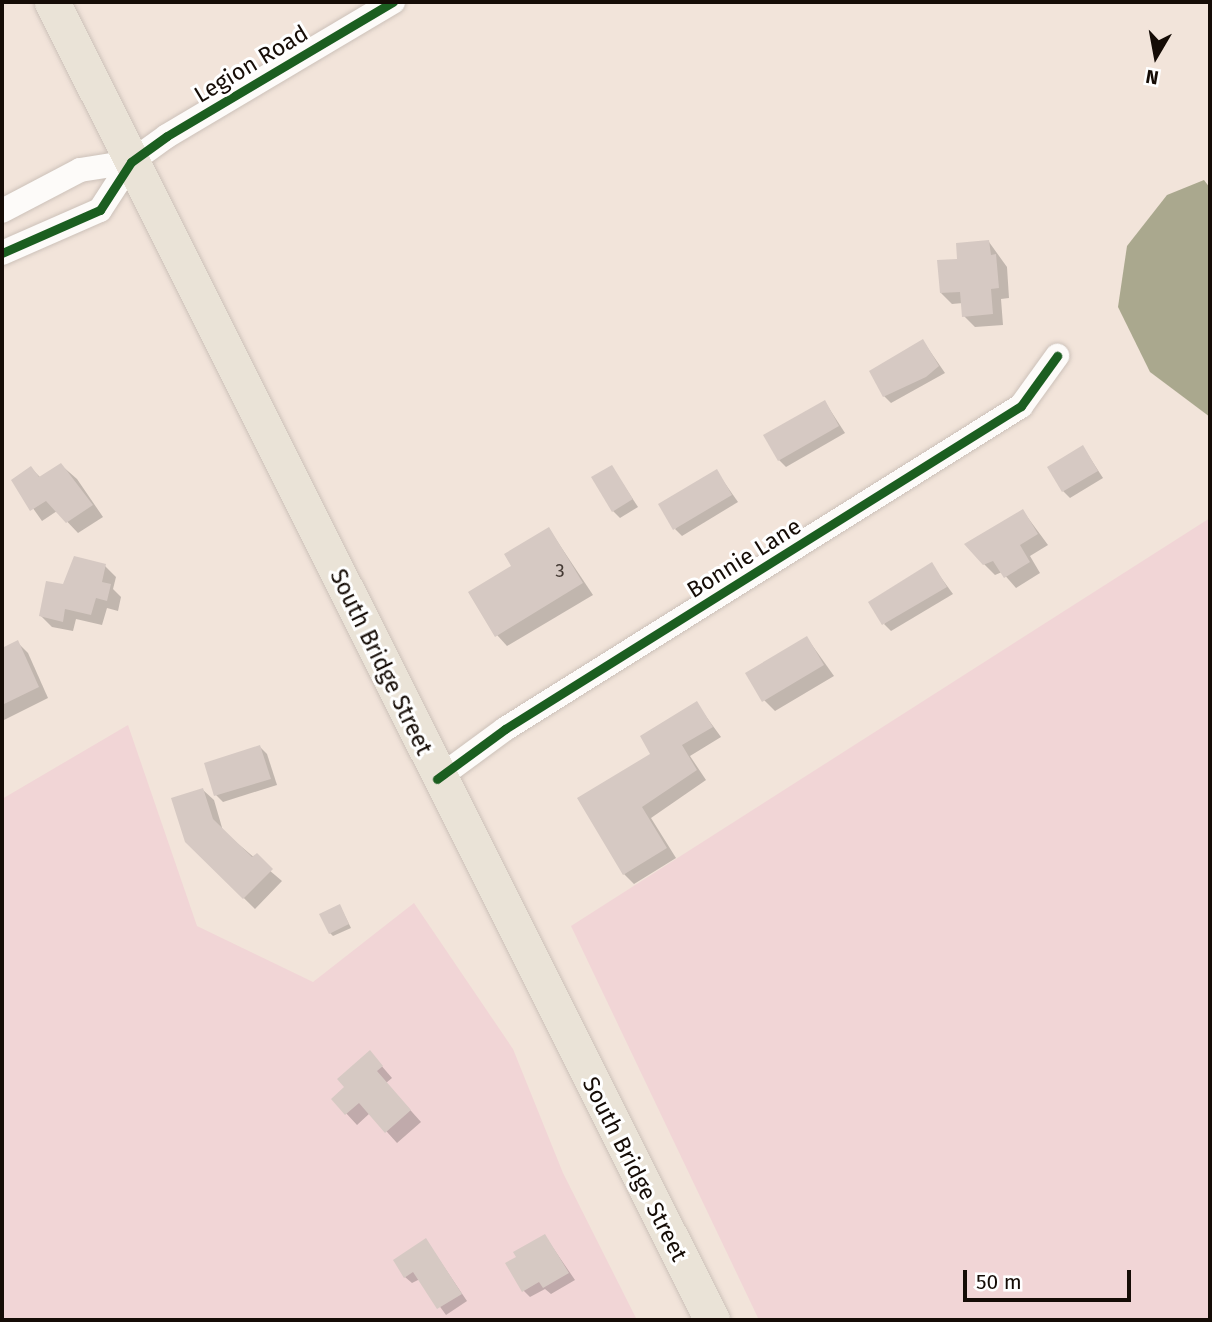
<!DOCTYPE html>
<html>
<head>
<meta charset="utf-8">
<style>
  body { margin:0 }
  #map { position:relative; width:1212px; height:1322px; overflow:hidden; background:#f2e4da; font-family:"Fira Sans",sans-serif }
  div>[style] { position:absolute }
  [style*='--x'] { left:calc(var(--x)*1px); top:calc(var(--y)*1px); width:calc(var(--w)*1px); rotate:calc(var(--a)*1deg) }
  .green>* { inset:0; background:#f1d5d6 }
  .water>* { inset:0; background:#aaa88e }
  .shadow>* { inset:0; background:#0003 }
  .building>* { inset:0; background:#d6c9c3 }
  .roads { filter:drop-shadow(0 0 2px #ccc1b9) drop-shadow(0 0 2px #ccc1b9) }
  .minor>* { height:24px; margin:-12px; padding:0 12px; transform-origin:12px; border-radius:12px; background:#fdfbf9 }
  .highway>* { height:35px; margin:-17.5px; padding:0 17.5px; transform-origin:17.5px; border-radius:17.5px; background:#eae3d7 }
  .cycleway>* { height:9px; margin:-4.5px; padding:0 4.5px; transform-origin:4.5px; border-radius:4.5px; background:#1b5e20 }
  span { translate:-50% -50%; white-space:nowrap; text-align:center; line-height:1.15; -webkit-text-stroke:6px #fff; paint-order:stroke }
  .number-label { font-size:19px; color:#453b35 }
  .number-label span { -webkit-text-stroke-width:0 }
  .street-label { font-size:23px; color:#150c06 }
  .frame { position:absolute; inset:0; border:4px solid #150c06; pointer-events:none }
  .north { position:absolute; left:1121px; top:21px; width:70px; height:70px; -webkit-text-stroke:5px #fff; paint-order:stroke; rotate:190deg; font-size:19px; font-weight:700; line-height:28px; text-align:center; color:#150c06 }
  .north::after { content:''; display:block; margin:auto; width:24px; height:32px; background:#150c06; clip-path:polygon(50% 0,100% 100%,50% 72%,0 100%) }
  .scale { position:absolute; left:963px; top:1270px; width:168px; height:32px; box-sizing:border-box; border:4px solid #150c06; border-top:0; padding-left:9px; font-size:21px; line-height:24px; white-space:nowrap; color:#150c06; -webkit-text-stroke:5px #fff; paint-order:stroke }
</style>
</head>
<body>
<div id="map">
  <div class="green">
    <i style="clip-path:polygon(1210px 518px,1210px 1320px,759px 1320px,571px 926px)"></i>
    <i style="clip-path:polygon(128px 725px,197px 926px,313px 982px,414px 903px,513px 1049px,563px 1173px,637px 1320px,2px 1320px,2px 799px)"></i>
  </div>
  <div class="water">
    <i style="clip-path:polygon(1204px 180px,1210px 188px,1210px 417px,1150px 372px,1118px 307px,1127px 246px,1167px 195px)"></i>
  </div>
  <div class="shadow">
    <i style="clip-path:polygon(989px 242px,1007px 267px,1009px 298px,1001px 299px,1003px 325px,975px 327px,964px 316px,963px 303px,952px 304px,941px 293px,959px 260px)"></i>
    <i style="clip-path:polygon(923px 341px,945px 373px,891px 403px,884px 396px)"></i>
    <i style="clip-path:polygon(825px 402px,845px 433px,786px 467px,779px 460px)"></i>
    <i style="clip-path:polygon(1083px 447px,1103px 478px,1070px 498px,1063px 491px)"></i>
    <i style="clip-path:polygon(61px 465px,77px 479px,103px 517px,78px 533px,57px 511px,42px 521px,13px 480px,31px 468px,41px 478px)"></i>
    <i style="clip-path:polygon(612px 467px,638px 507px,620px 518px,613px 511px)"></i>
    <i style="clip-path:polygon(717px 472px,738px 502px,682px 536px,675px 529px)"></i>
    <i style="clip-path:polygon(1023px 511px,1048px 545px,1030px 556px,1040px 573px,1016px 588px,1002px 572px,995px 575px,984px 564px)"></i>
    <i style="clip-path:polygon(549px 529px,593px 595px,507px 646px,497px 635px,513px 567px)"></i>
    <i style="clip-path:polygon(931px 564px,953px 594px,891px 631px,884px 624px)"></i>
    <i style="clip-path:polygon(105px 566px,116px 577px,113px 589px,121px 597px,118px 611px,107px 608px,102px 625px,76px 619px,73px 631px,52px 627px,41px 616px)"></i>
    <i style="clip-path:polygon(807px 638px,834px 676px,775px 711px,764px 700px)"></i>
    <i style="clip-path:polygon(17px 642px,28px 653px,48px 698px,2px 721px,2px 650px)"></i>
    <i style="clip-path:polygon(697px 704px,721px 737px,690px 756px,706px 780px,651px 818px,676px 858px,634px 884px,624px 874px,653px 754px)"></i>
    <i style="clip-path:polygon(260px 747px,267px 754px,277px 785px,223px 802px,216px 795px)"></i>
    <i style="clip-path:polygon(203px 790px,214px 800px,223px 831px,282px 881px,255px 909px,186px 841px)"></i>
    <i style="clip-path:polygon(340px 906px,351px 928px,333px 936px,330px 933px)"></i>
    <i style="clip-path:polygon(380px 1064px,392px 1078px,386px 1083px,421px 1122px,397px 1143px,370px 1113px,357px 1125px,333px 1099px)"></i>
    <i style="clip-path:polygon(545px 1236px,575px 1280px,551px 1294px,545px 1289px,530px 1297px,523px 1290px)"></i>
    <i style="clip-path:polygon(426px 1240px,467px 1301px,446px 1315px,420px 1279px,412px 1283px,405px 1277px)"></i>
  </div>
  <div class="building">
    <i style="clip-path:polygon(989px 240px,991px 255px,996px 254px,999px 288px,991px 289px,993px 314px,962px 317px,960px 292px,940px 293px,937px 260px,957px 259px,956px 243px)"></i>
    <i style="clip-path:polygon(923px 339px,939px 366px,926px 377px,883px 397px,869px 371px)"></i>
    <i style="clip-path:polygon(825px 400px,839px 426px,778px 461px,763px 435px)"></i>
    <i style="clip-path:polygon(1083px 445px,1098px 471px,1062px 492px,1047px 467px)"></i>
    <i style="clip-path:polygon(61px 463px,93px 505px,66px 523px,46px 501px,30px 511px,11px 480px,31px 466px,39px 477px)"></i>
    <i style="clip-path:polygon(612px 465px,633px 499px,612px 512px,591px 477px)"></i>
    <i style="clip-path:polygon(717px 469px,732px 495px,673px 530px,658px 504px)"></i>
    <i style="clip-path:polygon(1023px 509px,1038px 534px,1020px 545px,1030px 562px,1004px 578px,993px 561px,983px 565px,964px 544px)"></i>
    <i style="clip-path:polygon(549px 527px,583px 583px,495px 637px,468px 592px,511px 566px,504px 554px)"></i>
    <i style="clip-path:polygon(74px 556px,106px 564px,102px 582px,111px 584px,107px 601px,96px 598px,91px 615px,65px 609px,63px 622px,39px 616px,46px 581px,63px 584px)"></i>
    <i style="clip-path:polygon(932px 562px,947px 587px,882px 625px,868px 602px)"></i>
    <i style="clip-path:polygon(807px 636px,824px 665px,762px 702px,745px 673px)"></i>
    <i style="clip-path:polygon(18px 640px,39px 687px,2px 705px,2px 648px)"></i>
    <i style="clip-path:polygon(697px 701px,713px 727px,682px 745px,697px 770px,642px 807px,667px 848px,623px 875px,577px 798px,650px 754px,640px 736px)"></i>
    <i style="clip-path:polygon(260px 745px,271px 779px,214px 796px,204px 763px)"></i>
    <i style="clip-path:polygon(203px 788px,213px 819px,252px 857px,257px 853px,273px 869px,243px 899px,185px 842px,171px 798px)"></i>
    <i style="clip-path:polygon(340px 904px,349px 924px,329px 934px,319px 914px)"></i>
    <i style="clip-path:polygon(370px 1050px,383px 1066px,377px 1071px,411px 1110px,385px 1133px,359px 1103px,345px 1115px,331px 1099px,344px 1087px,337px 1079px)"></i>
    <i style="clip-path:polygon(545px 1234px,569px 1273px,543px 1288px,539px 1282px,522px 1292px,505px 1263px,516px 1257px,513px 1252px)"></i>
    <i style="clip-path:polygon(426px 1238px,462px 1294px,437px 1309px,413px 1272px,404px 1278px,393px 1260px)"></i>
  </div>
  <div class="roads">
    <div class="minor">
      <i style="--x:2;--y:211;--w:88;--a:-27.7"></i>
      <i style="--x:80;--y:170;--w:52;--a:-8.9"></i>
      <i style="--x:2;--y:253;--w:107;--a:-23.7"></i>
      <i style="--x:100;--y:210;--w:57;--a:-57.1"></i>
      <i style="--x:131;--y:162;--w:44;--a:-35.8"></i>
      <i style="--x:167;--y:136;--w:263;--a:-30.7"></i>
      <i style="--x:437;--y:779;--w:84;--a:-36.3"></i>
      <i style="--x:505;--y:729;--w:609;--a:-32.05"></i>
      <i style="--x:1021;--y:406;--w:62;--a:-54.2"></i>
    </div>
    <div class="highway">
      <i style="--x:52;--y:2;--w:1474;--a:63.4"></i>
    </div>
  </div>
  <div class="cycleway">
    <i style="--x:2;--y:253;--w:107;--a:-23.7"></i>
    <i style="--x:100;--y:210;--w:57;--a:-57.1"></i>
    <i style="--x:131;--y:162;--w:44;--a:-35.8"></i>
    <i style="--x:167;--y:136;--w:263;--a:-30.7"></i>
    <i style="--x:437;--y:779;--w:84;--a:-36.3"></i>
    <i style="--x:505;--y:729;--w:609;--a:-32.05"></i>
    <i style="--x:1021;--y:406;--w:62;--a:-54.2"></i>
  </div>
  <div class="number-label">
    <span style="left:560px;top:571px">3</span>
  </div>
  <div class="street-label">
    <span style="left:251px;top:64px;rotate:-31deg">Legion Road</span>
    <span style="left:744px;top:558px;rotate:-32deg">Bonnie Lane</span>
    <span style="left:381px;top:662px;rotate:64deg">South Bridge Street</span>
    <span style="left:635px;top:1169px;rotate:63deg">South Bridge Street</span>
  </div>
  <div class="frame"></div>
  <div class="north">N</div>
  <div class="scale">50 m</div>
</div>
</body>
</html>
